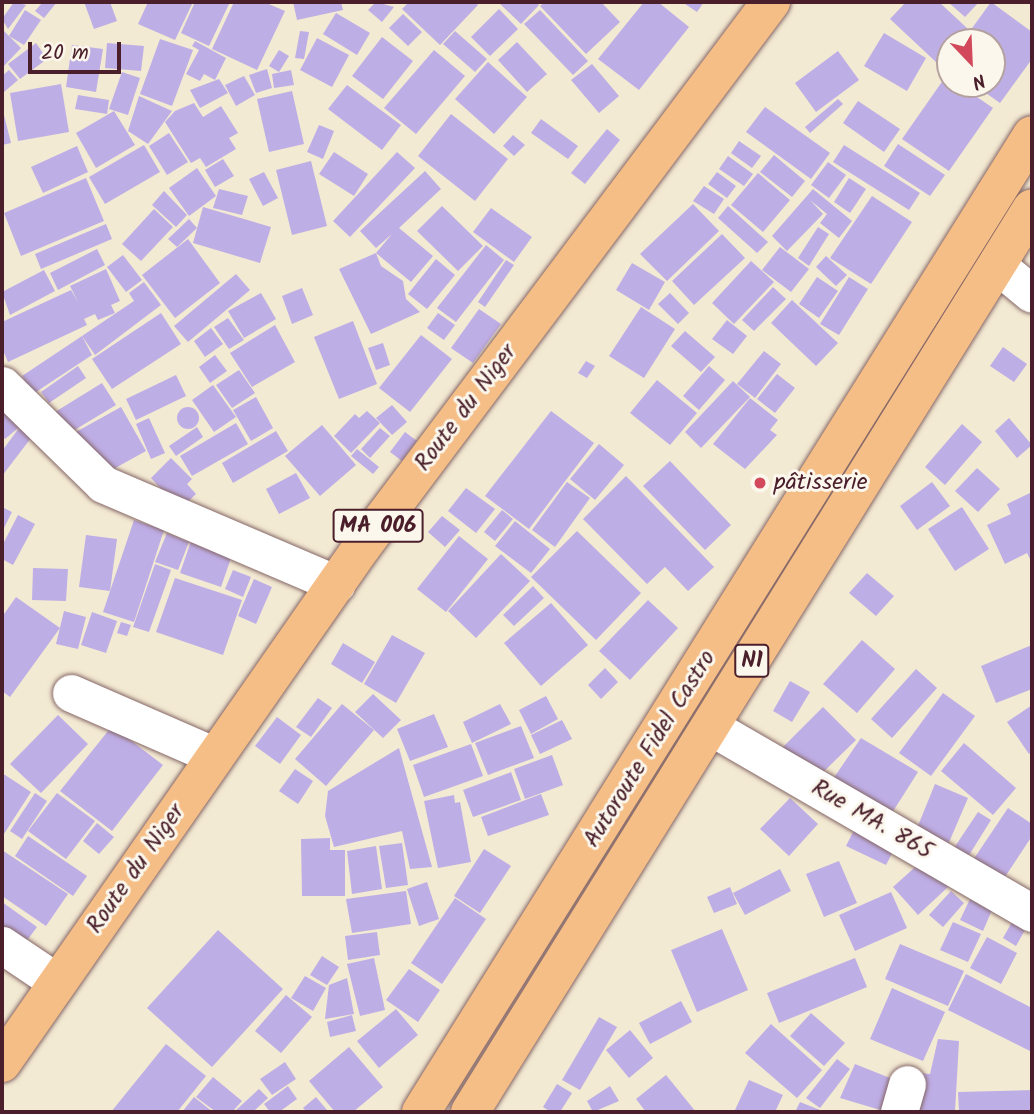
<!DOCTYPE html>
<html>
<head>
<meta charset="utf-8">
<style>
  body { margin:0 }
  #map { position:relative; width:1034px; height:1114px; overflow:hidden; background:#f3ead3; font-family:Kalam,sans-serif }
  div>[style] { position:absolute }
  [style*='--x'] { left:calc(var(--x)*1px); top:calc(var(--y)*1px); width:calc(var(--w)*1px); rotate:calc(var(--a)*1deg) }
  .building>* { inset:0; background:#beaee6 }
  .round { border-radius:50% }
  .roads { filter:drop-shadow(0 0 2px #856666) drop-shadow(0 0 2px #856666) }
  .minor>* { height:37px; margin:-18.5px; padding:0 18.5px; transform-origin:18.5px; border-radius:18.5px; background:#fff }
  .major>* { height:38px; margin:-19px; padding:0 19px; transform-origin:19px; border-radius:19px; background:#f6be87 }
  .highway>* { height:38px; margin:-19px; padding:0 19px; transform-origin:19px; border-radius:19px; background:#f6be87 }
  .dots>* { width:19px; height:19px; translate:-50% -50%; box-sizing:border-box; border:4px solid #fbf7ec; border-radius:50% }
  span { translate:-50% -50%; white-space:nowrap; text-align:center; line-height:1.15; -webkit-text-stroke:6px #fbf7ec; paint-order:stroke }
  .shield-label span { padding:2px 5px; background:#fbf7ec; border:2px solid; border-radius:5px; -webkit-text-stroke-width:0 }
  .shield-label { font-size:23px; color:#4a1f2b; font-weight:700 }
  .street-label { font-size:24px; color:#4a1f2b }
  .poi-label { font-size:24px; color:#4a1f2b }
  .left { translate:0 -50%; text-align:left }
  .frame { position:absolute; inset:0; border:4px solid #4a1f2b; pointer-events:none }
  .north { position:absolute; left:936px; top:28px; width:70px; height:70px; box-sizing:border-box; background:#fbf7ec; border:2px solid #b4a19f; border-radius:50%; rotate:157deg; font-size:19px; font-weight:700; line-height:28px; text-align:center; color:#4a1f2b }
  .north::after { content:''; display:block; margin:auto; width:24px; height:32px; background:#d1495b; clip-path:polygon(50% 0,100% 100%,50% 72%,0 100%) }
  .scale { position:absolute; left:28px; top:42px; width:93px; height:32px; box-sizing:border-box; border:4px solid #4a1f2b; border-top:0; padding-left:9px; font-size:21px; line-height:24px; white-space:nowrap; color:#4a1f2b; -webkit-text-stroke:5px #fbf7ec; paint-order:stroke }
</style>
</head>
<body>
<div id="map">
  <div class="building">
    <i style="clip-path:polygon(14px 2px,26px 5px,8px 29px,2px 19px)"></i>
    <i style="clip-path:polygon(43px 2px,57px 2px,44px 18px,35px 11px)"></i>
    <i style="clip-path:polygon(84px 2px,110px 2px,117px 21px,94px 29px)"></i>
    <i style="clip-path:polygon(148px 2px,193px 2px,175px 40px,138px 24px)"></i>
    <i style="clip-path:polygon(195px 2px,230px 2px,209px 46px,181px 33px)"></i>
    <i style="clip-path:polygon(234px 2px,264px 2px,285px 11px,257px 70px,212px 49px)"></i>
    <i style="clip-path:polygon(293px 2px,341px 2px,343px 10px,297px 20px)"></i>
    <i style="clip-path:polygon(376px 2px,394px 7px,382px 22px,368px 10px)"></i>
    <i style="clip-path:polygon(409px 2px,475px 2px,478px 5px,440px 45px,402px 9px)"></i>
    <i style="clip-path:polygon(498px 2px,536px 2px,539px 5px,521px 24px)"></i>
    <i style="clip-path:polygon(545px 2px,601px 2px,620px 22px,586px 54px,540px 6px)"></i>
    <i style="clip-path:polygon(644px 2px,658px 2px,689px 27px,639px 90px,598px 59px)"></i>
    <i style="clip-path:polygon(682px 2px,704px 2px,697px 12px)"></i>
    <i style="clip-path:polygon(906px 2px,939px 2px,968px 29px,950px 42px,936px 62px,890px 19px)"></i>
    <i style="clip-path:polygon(948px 2px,979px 2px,965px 17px)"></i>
    <i style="clip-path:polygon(991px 2px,1032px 32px,1032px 59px,1000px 103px,973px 84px,992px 84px,992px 42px,962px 42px)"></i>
    <i style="clip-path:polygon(499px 9px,518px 29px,490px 56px,471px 37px)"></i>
    <i style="clip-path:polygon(25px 10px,41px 20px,24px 45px,9px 36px)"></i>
    <i style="clip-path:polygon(540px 10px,588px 61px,573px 75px,524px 24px)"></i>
    <i style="clip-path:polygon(336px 13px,370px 33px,357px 55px,323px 34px)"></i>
    <i style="clip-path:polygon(403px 14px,422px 32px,408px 46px,389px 28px)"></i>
    <i style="clip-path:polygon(2px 29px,21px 48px,2px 68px)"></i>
    <i style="clip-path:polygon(300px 31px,309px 32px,304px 59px,295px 58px)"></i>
    <i style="clip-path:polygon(455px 31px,487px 59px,475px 72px,443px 44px)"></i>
    <i style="clip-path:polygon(884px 33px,926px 58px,907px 91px,864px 66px)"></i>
    <i style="clip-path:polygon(382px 37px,413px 61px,383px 99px,352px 76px)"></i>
    <i style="clip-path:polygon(317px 38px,349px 55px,332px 87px,300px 70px)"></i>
    <i style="clip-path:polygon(160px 39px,193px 50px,172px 106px,140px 94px)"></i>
    <i style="clip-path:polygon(195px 41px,226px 58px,215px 80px,204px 74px,200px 81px,186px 74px,199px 50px,192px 46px)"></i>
    <i style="clip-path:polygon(517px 42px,547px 74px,527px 92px,498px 60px)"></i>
    <i style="clip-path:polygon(36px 43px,47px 59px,20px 79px,8px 64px)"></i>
    <i style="clip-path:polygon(107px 43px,144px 46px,141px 71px,105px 68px)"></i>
    <i style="clip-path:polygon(72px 45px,103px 49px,96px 92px,66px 87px)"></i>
    <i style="clip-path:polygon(279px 50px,289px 56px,279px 72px,269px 66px)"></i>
    <i style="clip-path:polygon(434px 50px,465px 76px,416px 134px,384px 108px)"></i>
    <i style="clip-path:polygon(838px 51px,859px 80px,816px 112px,795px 83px)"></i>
    <i style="clip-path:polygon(488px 62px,527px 97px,494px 134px,455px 99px)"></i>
    <i style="clip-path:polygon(592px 64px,619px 96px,599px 113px,571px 80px)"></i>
    <i style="clip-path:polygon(267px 69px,272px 88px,256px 93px,249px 75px)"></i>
    <i style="clip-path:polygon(9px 70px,18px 80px,4px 92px,2px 76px)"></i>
    <i style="clip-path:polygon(291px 70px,294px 85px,274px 88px,272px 74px)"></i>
    <i style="clip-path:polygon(122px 72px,140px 78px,128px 115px,109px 109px)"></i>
    <i style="clip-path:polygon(244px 76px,255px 95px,236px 106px,225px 85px)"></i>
    <i style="clip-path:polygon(946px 76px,950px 84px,958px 84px,993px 108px,949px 171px,902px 139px)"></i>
    <i style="clip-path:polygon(219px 79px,228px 93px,200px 108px,190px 90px)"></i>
    <i style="clip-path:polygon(61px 84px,69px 132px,18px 141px,10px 93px)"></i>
    <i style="clip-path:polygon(347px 85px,401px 125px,382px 150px,328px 109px)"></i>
    <i style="clip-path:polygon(292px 91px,304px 144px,269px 152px,257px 99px)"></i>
    <i style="clip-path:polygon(78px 95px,109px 100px,107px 114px,75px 109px)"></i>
    <i style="clip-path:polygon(139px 96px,172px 111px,148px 144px,128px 131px)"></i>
    <i style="clip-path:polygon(838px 99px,843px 104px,810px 133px,805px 127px)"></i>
    <i style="clip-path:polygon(858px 101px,900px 129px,884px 152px,843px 123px)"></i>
    <i style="clip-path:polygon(194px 103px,203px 117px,221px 106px,238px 133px,229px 138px,236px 149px,206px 167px,200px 158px,191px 163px,165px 122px,175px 111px)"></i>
    <i style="clip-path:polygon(2px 107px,11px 143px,2px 145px)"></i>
    <i style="clip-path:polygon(765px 107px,830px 153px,811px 179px,746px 132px)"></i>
    <i style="clip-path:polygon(114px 111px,135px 145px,96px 168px,76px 133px)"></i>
    <i style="clip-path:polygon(451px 114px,508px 159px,475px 201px,418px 156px)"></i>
    <i style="clip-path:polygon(541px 119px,578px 146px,568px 159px,531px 133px)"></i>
    <i style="clip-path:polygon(319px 125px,334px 131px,323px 159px,307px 152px)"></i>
    <i style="clip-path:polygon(607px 129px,620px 140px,585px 184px,571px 173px)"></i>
    <i style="clip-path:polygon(169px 133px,188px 162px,167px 175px,149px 146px)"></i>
    <i style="clip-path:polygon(513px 135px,525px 145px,514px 156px,503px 146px)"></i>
    <i style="clip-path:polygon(739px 141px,761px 156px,752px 168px,731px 153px)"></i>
    <i style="clip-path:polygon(898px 144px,945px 175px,930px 196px,884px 166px)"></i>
    <i style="clip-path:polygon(144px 145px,160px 172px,105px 204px,89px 177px)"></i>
    <i style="clip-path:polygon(844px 145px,920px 193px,909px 210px,833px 162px)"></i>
    <i style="clip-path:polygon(77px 146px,88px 172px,43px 193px,31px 167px)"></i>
    <i style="clip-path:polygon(334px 152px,368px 174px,354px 196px,319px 174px)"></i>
    <i style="clip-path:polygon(397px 152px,415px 168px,350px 237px,333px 221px)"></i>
    <i style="clip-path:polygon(774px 155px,805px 181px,792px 197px,760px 172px)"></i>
    <i style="clip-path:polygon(728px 156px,753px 174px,744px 186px,719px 169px)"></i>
    <i style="clip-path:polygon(223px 159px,234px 176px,215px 187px,205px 170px)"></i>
    <i style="clip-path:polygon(311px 161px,327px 226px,292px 235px,276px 170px)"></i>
    <i style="clip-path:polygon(828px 162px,846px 175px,829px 198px,811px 185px)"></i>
    <i style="clip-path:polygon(197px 168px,216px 196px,189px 216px,169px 188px)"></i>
    <i style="clip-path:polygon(425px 171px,441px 189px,399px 228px,433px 256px,411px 282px,376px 253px,392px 234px,376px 248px,360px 231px)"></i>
    <i style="clip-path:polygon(264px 172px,278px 198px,263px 206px,249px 179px)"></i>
    <i style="clip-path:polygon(717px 172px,736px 186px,727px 198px,708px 184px)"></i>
    <i style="clip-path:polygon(758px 173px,790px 200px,763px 232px,731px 205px)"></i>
    <i style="clip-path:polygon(86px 178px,104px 221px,21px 256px,4px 213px)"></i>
    <i style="clip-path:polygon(849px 178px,866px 189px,850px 213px,834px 202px)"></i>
    <i style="clip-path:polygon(704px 186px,724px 199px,714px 214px,693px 201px)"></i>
    <i style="clip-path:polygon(219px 189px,248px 196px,242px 215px,213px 208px)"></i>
    <i style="clip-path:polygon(813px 189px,852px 221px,839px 238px,820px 223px,827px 214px,810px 200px,823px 214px,787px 251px,772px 236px)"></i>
    <i style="clip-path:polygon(164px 191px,187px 215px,176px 227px,152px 205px)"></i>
    <i style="clip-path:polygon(872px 196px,912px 222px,871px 284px,830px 258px)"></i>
    <i style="clip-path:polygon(693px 204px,719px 231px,667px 281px,640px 254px)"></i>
    <i style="clip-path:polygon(442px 206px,483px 246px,458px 271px,417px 231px)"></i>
    <i style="clip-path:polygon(728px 206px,768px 242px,757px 253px,718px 218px)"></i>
    <i style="clip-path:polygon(203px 207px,271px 227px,260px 263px,193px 243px)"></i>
    <i style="clip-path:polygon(491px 208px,532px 237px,514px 262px,473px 232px)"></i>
    <i style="clip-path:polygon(154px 209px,173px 227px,141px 261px,122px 244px)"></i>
    <i style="clip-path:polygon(189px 219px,197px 228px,177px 247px,168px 239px)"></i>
    <i style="clip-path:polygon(106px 224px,112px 239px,41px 269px,35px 254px)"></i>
    <i style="clip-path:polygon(818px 227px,829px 234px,809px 266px,798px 258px)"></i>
    <i style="clip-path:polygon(722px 234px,745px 258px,694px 305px,672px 281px)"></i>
    <i style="clip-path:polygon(188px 239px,220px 283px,175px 318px,142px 275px)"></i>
    <i style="clip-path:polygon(486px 245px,504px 260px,456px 322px,437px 308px)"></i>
    <i style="clip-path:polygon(780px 247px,809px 269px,791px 292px,762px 270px)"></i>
    <i style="clip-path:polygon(97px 249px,105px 265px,58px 290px,50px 273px)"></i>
    <i style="clip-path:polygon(376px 253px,381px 266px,403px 281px,406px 299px,420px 312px,371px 334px,339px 269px)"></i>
    <i style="clip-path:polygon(123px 255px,142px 280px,126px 292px,107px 267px)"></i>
    <i style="clip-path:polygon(826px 256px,847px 275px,836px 286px,816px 267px)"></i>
    <i style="clip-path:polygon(436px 259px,455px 275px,427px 309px,408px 294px)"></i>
    <i style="clip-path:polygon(506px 260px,514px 265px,485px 307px,478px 302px)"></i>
    <i style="clip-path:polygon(751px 261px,774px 282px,734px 324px,712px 303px)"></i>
    <i style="clip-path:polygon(632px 263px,665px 282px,649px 310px,616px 290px)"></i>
    <i style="clip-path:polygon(106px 269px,120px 301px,111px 305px,115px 313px,98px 320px,95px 314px,84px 319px,87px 325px,8px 362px,2px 348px,2px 322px,71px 290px,78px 302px,70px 286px)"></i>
    <i style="clip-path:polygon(44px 270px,55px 291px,10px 315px,2px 292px)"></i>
    <i style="clip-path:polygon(236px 274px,250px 290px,188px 342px,174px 326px)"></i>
    <i style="clip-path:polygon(817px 277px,838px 291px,819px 318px,799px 304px)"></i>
    <i style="clip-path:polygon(849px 277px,868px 289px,839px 335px,820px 324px)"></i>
    <i style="clip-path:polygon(144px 282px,161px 305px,95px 355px,82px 336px,134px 301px,129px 293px)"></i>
    <i style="clip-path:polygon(773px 287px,786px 299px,754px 331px,742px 320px)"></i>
    <i style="clip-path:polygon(302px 288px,313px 315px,292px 324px,282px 296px)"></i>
    <i style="clip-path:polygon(261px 293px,276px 319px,244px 338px,228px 311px)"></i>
    <i style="clip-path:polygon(670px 293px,689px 313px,678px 324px,658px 304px)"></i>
    <i style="clip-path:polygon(792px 300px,838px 343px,816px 366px,771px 323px)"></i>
    <i style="clip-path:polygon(641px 307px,675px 329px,644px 378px,609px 356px)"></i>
    <i style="clip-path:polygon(479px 309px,501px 324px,473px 363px,451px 348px)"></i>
    <i style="clip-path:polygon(161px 313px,181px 344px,112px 389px,92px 359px)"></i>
    <i style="clip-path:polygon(438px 313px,455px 325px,444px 340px,427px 328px)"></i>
    <i style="clip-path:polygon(228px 318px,244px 340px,229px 349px,214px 327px)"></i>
    <i style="clip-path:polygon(727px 320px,747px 336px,733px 354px,712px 339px)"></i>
    <i style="clip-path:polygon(353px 321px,377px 384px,339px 399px,314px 337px)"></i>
    <i style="clip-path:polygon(275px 325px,295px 362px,252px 387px,230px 353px)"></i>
    <i style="clip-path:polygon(211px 328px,223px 344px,205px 357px,194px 341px)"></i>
    <i style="clip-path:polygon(685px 331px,715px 357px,701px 372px,671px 346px)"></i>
    <i style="clip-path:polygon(421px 335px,452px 359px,410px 412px,379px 388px)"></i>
    <i style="clip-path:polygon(82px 336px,92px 355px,33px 394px,22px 376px)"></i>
    <i style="clip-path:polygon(383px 343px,390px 365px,376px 370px,368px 348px)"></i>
    <i style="clip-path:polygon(1003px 347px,1027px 364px,1014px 382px,990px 366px)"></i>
    <i style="clip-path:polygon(764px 351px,781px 364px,755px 398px,737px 384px)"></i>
    <i style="clip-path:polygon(215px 355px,227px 371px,210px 383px,199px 367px)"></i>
    <i style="clip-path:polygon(586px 361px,595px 366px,587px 378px,578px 373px)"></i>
    <i style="clip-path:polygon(78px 366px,86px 378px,49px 403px,41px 392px)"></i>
    <i style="clip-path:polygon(709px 366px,725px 380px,699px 410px,683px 396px)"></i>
    <i style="clip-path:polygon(239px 370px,255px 393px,232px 408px,216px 385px)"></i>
    <i style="clip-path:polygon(777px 374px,795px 388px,775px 413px,757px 399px)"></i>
    <i style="clip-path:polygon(176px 375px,186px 396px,136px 420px,126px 399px)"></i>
    <i style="clip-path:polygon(657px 380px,697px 413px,670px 445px,630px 413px)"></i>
    <i style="clip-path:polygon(733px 381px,750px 397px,701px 448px,685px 432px)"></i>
    <i style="clip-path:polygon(102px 383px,116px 405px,68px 434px,55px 412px)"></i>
    <i style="clip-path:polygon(213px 385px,236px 417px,214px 432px,192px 400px)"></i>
    <i style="clip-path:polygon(256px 397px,273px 428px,251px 441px,233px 410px)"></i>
    <i style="clip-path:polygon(750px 398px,778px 420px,770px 430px,777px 435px,745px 469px,713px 444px)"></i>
    <i style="clip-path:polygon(2px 399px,23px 424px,5px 439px,2px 435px)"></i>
    <i style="clip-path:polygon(392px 405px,407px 422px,392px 435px,376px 418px)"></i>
    <i class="round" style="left:177px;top:407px;width:22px;height:22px"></i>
    <i style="clip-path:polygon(121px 407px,146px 451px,99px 477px,74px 433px)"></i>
    <i style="clip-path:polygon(367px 411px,380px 423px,351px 453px,334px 436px,355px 414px,359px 418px)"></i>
    <i style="clip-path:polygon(551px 411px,594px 443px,529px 529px,485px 496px)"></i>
    <i style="clip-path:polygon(149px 418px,165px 453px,151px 459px,136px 424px)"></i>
    <i style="clip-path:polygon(1009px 418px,1032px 445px,1017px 458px,995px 431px)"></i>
    <i style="clip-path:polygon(236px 423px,248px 444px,192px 476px,180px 456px)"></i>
    <i style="clip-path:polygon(962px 424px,982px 442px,945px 485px,925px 467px)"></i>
    <i style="clip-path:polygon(322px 425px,356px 465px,320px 496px,285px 456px)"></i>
    <i style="clip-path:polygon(197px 427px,203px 437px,176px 456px,169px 446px)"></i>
    <i style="clip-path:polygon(19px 428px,31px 438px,2px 476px,2px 451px)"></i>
    <i style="clip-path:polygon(380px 428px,390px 436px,370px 458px,361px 449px)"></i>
    <i style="clip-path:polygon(276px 431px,288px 451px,233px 483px,222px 463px)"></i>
    <i style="clip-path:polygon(405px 432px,417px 441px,402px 461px,390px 452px)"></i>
    <i style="clip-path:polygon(599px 444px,624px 465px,595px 500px,570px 479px)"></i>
    <i style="clip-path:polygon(357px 449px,379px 467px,373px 474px,351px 456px)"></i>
    <i style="clip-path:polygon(171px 458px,192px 479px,187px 484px,196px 494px,180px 509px,151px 478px)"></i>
    <i style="clip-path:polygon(670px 461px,731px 525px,705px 550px,643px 486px)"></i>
    <i style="clip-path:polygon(977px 468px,1000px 489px,978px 512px,955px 491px)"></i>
    <i style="clip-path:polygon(296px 473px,310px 498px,279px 514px,266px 489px)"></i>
    <i style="clip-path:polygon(626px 476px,714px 567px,688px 591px,665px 567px,647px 584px,583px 519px)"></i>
    <i style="clip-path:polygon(567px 482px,590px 498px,555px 547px,532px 530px)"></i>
    <i style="clip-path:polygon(932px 482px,950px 506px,917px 530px,900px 506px)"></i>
    <i style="clip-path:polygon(466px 488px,495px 509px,476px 533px,448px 511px)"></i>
    <i style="clip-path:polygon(1032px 492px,1032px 563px,1027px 553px,1005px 564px,987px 525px,1011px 514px,1007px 504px)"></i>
    <i style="clip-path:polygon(2px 507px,12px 512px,2px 532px)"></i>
    <i style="clip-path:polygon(962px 507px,989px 549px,955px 571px,928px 529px)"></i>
    <i style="clip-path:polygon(502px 510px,513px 519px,495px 541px,484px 532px)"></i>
    <i style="clip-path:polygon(18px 515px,35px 524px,13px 565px,2px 559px,2px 546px)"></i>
    <i style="clip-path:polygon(442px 516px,460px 530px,445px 547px,428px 532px)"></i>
    <i style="clip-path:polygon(134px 520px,164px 530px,134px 622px,103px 612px)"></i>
    <i style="clip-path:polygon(515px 521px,550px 549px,531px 573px,495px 546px)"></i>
    <i style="clip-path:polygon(577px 531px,641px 593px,596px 640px,531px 577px)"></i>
    <i style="clip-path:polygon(167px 533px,189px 542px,178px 570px,155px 562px)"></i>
    <i style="clip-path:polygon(86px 535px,117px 539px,110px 591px,79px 587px)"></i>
    <i style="clip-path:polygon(459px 536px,488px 559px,446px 612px,417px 589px)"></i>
    <i style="clip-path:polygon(191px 541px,232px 555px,221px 587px,180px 573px)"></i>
    <i style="clip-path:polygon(501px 554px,530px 581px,476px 638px,448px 611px)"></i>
    <i style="clip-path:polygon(155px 564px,171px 570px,149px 632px,133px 627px)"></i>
    <i style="clip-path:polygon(33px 568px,68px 569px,66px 601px,32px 600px)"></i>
    <i style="clip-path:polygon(233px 570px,251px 577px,243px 597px,225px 589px)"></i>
    <i style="clip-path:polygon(867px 573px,894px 596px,876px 616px,849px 593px)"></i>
    <i style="clip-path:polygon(175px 578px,242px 600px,223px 655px,156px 632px)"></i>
    <i style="clip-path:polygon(254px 579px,272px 587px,256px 624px,238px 616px)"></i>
    <i style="clip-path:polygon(533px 586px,544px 598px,514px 626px,503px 615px)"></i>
    <i style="clip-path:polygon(16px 597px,60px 628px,10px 697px,2px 691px,2px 617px)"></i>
    <i style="clip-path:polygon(648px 600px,678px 628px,630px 680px,599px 651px)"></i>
    <i style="clip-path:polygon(551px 603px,588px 645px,541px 686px,504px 643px)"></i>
    <i style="clip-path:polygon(64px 611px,86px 617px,78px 649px,56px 644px)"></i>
    <i style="clip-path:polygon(92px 612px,117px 621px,106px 653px,81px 645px)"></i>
    <i style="clip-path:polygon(121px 622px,131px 625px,127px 636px,117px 633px)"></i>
    <i style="clip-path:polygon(392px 635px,425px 653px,396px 703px,364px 684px)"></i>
    <i style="clip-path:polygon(862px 640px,895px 669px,857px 713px,823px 684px)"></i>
    <i style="clip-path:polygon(343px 643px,375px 662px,362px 683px,331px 664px)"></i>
    <i style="clip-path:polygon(1032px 645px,1032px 689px,996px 703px,981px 666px)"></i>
    <i style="clip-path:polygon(605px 668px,618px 682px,601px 699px,588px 685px)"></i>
    <i style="clip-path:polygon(916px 669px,937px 688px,892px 738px,871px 719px)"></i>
    <i style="clip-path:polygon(790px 681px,810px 692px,792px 722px,773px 711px)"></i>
    <i style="clip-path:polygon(943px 693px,975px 716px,931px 776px,899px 753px)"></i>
    <i style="clip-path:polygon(373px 694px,401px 720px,383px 738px,355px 712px)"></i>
    <i style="clip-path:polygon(546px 696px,558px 719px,531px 734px,519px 710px)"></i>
    <i style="clip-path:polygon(318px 698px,332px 708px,311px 737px,296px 727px)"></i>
    <i style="clip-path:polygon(342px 704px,374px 730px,326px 786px,295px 759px)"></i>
    <i style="clip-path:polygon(500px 704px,511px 724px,472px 743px,463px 722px)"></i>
    <i style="clip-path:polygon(1032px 705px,1032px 751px,1029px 754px,1007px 722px)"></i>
    <i style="clip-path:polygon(823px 707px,856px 740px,814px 781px,782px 748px)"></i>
    <i style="clip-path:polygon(434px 714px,448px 747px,410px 761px,397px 729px)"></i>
    <i style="clip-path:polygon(58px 715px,88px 744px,41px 793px,10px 764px)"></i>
    <i style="clip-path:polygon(277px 717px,301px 735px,280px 764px,255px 746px)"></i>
    <i style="clip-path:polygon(562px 720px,572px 739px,540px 754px,531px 735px)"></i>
    <i style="clip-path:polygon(112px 726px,163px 765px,112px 831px,60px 791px)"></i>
    <i style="clip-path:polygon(521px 726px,534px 758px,488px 775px,475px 743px)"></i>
    <i style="clip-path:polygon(861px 738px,918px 772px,890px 816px,833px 779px)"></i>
    <i style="clip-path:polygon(964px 743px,1016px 788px,993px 815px,941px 771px)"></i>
    <i style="clip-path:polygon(471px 744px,483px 776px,424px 797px,413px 765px)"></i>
    <i style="clip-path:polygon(399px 748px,432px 867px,410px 869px,402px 831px,334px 847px,325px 816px,328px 791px)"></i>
    <i style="clip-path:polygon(552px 755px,563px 785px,525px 799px,514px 769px)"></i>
    <i style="clip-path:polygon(295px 769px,313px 781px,298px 804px,279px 791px)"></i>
    <i style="clip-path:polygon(511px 772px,521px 800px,473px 817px,463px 790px)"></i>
    <i style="clip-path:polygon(2px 773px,31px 792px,2px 837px)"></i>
    <i style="clip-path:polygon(935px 784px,968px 798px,947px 847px,915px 833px)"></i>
    <i style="clip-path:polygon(35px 793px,47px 801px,22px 839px,10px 831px)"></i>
    <i style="clip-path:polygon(57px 793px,95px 821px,66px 859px,28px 831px)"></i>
    <i style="clip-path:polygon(541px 794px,549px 815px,488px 836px,481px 817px)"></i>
    <i style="clip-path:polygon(454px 795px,455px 803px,460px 802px,471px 862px,438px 868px,424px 801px)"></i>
    <i style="clip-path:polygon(790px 798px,818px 824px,789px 856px,760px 829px)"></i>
    <i style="clip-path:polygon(1008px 808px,1032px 824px,1032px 836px,999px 886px,969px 866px)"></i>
    <i style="clip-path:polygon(978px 812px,991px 820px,966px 860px,952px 851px)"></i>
    <i style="clip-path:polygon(97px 823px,114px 837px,99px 854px,83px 841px)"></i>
    <i style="clip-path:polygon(856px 826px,896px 846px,886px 865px,846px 846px)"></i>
    <i style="clip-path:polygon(28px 836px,87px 876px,73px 896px,15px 856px)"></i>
    <i style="clip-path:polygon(330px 838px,330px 850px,345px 850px,345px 896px,302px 896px,301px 839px)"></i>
    <i style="clip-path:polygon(402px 843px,408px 885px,386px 888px,379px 846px)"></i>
    <i style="clip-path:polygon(376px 846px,382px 889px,352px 894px,347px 851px)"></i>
    <i style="clip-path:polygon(484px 849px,511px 866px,480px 913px,454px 896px)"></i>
    <i style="clip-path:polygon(2px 850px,68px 894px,46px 926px,2px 896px)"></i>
    <i style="clip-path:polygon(923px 860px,948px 887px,918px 915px,893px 887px)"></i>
    <i style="clip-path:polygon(839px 861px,857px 903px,824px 917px,806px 874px)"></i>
    <i style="clip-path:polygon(780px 869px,791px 891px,745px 915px,733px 893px)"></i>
    <i style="clip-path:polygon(427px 882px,439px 919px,419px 926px,407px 889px)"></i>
    <i style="clip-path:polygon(730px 887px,737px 904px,714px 913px,707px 897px)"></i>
    <i style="clip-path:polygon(406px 891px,411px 924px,352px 933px,346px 899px)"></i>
    <i style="clip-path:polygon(951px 891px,964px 903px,943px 927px,929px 915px)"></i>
    <i style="clip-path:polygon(891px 892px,907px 928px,855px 951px,839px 915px)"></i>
    <i style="clip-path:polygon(455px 898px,486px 919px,442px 984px,411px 963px)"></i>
    <i style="clip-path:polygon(970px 899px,992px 910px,983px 931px,960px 920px)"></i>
    <i style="clip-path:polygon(2px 902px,37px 927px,17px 954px,2px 943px)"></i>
    <i style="clip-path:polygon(953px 922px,981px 934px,968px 962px,940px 950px)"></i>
    <i style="clip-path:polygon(1012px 922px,1025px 930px,1016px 946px,1003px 938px)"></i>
    <i style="clip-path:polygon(722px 929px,748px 990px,697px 1012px,671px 950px)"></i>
    <i style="clip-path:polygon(218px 930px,283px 989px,212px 1067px,147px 1008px)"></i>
    <i style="clip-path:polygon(377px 932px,380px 955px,348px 960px,345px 936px)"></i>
    <i style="clip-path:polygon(987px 937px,1017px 953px,1001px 984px,970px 968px)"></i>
    <i style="clip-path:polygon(900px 944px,964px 971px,948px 1006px,885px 979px)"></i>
    <i style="clip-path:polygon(322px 956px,339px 967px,327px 985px,310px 975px)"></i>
    <i style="clip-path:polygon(374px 958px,385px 1010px,360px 1016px,347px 964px)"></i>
    <i style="clip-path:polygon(855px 958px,867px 987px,779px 1023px,767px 993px)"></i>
    <i style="clip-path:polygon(409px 969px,440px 990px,418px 1022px,386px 1000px)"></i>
    <i style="clip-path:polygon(966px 974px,1032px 1008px,1032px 1052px,948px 1010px)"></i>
    <i style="clip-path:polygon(305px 976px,326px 988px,313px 1011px,291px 998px)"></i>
    <i style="clip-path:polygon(347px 978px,354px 1014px,325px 1019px,329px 985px)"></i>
    <i style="clip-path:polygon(892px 988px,945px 1012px,923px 1061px,870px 1039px)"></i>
    <i style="clip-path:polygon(286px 995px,312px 1017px,281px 1053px,255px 1031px)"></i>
    <i style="clip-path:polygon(681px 1001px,692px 1022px,650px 1044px,639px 1023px)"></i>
    <i style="clip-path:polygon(396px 1009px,418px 1035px,379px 1068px,357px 1041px)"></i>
    <i style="clip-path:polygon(811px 1013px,845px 1043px,824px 1066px,790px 1036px)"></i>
    <i style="clip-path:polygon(352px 1015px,356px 1031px,330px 1037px,327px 1022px)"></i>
    <i style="clip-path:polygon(599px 1017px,617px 1027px,580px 1090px,562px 1080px)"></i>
    <i style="clip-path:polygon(771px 1024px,822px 1070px,797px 1098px,745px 1053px)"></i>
    <i style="clip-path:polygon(630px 1030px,653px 1058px,629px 1078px,606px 1050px)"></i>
    <i style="clip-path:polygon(938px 1039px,959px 1041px,955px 1112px,916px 1112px,918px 1073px,930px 1074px)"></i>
    <i style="clip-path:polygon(166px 1044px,206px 1076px,177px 1112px,111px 1112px)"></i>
    <i style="clip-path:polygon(349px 1047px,383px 1087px,353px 1112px,335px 1112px,309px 1081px)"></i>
    <i style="clip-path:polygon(837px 1059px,850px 1069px,820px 1108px,806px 1098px)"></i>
    <i style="clip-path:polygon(285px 1062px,296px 1079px,272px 1095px,260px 1079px)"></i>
    <i style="clip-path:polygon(855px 1064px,900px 1082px,887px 1112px,840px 1098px)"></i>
    <i style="clip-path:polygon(666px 1075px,696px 1112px,646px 1112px,636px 1099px)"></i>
    <i style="clip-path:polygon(213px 1077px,242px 1101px,232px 1112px,216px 1112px,196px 1097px)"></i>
    <i style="clip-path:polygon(749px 1080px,783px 1095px,775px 1112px,734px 1112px)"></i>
    <i style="clip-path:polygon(557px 1084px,572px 1093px,560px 1112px,551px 1112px,543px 1107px)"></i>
    <i style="clip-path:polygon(288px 1086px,297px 1099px,279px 1112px,270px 1112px,264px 1104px)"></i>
    <i style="clip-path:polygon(610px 1086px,619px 1101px,593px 1112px,587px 1101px)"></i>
    <i style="clip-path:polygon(259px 1089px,268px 1098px,253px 1112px,234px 1112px)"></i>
    <i style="clip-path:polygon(1032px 1090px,1032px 1112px,959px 1112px,958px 1092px)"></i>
    <i style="clip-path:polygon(194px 1097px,213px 1112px,182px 1112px)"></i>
    <i style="clip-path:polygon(316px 1097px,327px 1110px,307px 1112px,303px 1108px)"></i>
    <i style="clip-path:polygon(800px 1102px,820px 1110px,819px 1112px,795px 1112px)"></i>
  </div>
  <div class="roads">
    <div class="minor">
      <i style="--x:997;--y:265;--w:45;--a:39.6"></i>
      <i style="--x:2;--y:385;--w:141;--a:44.4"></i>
      <i style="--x:103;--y:484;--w:254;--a:23.2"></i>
      <i style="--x:71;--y:693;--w:157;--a:23.6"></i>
      <i style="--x:711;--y:727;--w:371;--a:30.1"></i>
      <i style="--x:2;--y:945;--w:66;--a:33.9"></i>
      <i style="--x:899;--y:1112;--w:29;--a:-74"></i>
    </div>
    <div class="major">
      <i style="--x:2;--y:1063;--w:628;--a:-55.12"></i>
      <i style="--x:361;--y:548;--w:683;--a:-53.1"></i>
    </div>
    <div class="highway">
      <i style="--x:421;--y:1112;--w:1152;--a:-57.98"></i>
      <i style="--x:470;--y:1112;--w:1064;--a:-58.13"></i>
    </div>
  </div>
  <div class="dots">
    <i style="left:760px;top:483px;background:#d1495b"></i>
  </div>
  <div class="shield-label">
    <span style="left:378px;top:526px">MA 006</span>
    <span style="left:752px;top:661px">N1</span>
  </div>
  <div class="street-label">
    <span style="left:466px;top:408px;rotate:-53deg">Route du Niger</span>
    <span style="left:650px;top:749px;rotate:-58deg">Autoroute Fidel Castro</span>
    <span style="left:872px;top:820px;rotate:30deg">Rue MA. 865</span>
    <span style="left:136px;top:869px;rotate:-55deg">Route du Niger</span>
  </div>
  <div class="poi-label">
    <span class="left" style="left:774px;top:483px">pâtisserie</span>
  </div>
  <div class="frame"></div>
  <div class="north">N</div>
  <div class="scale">20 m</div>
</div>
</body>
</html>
